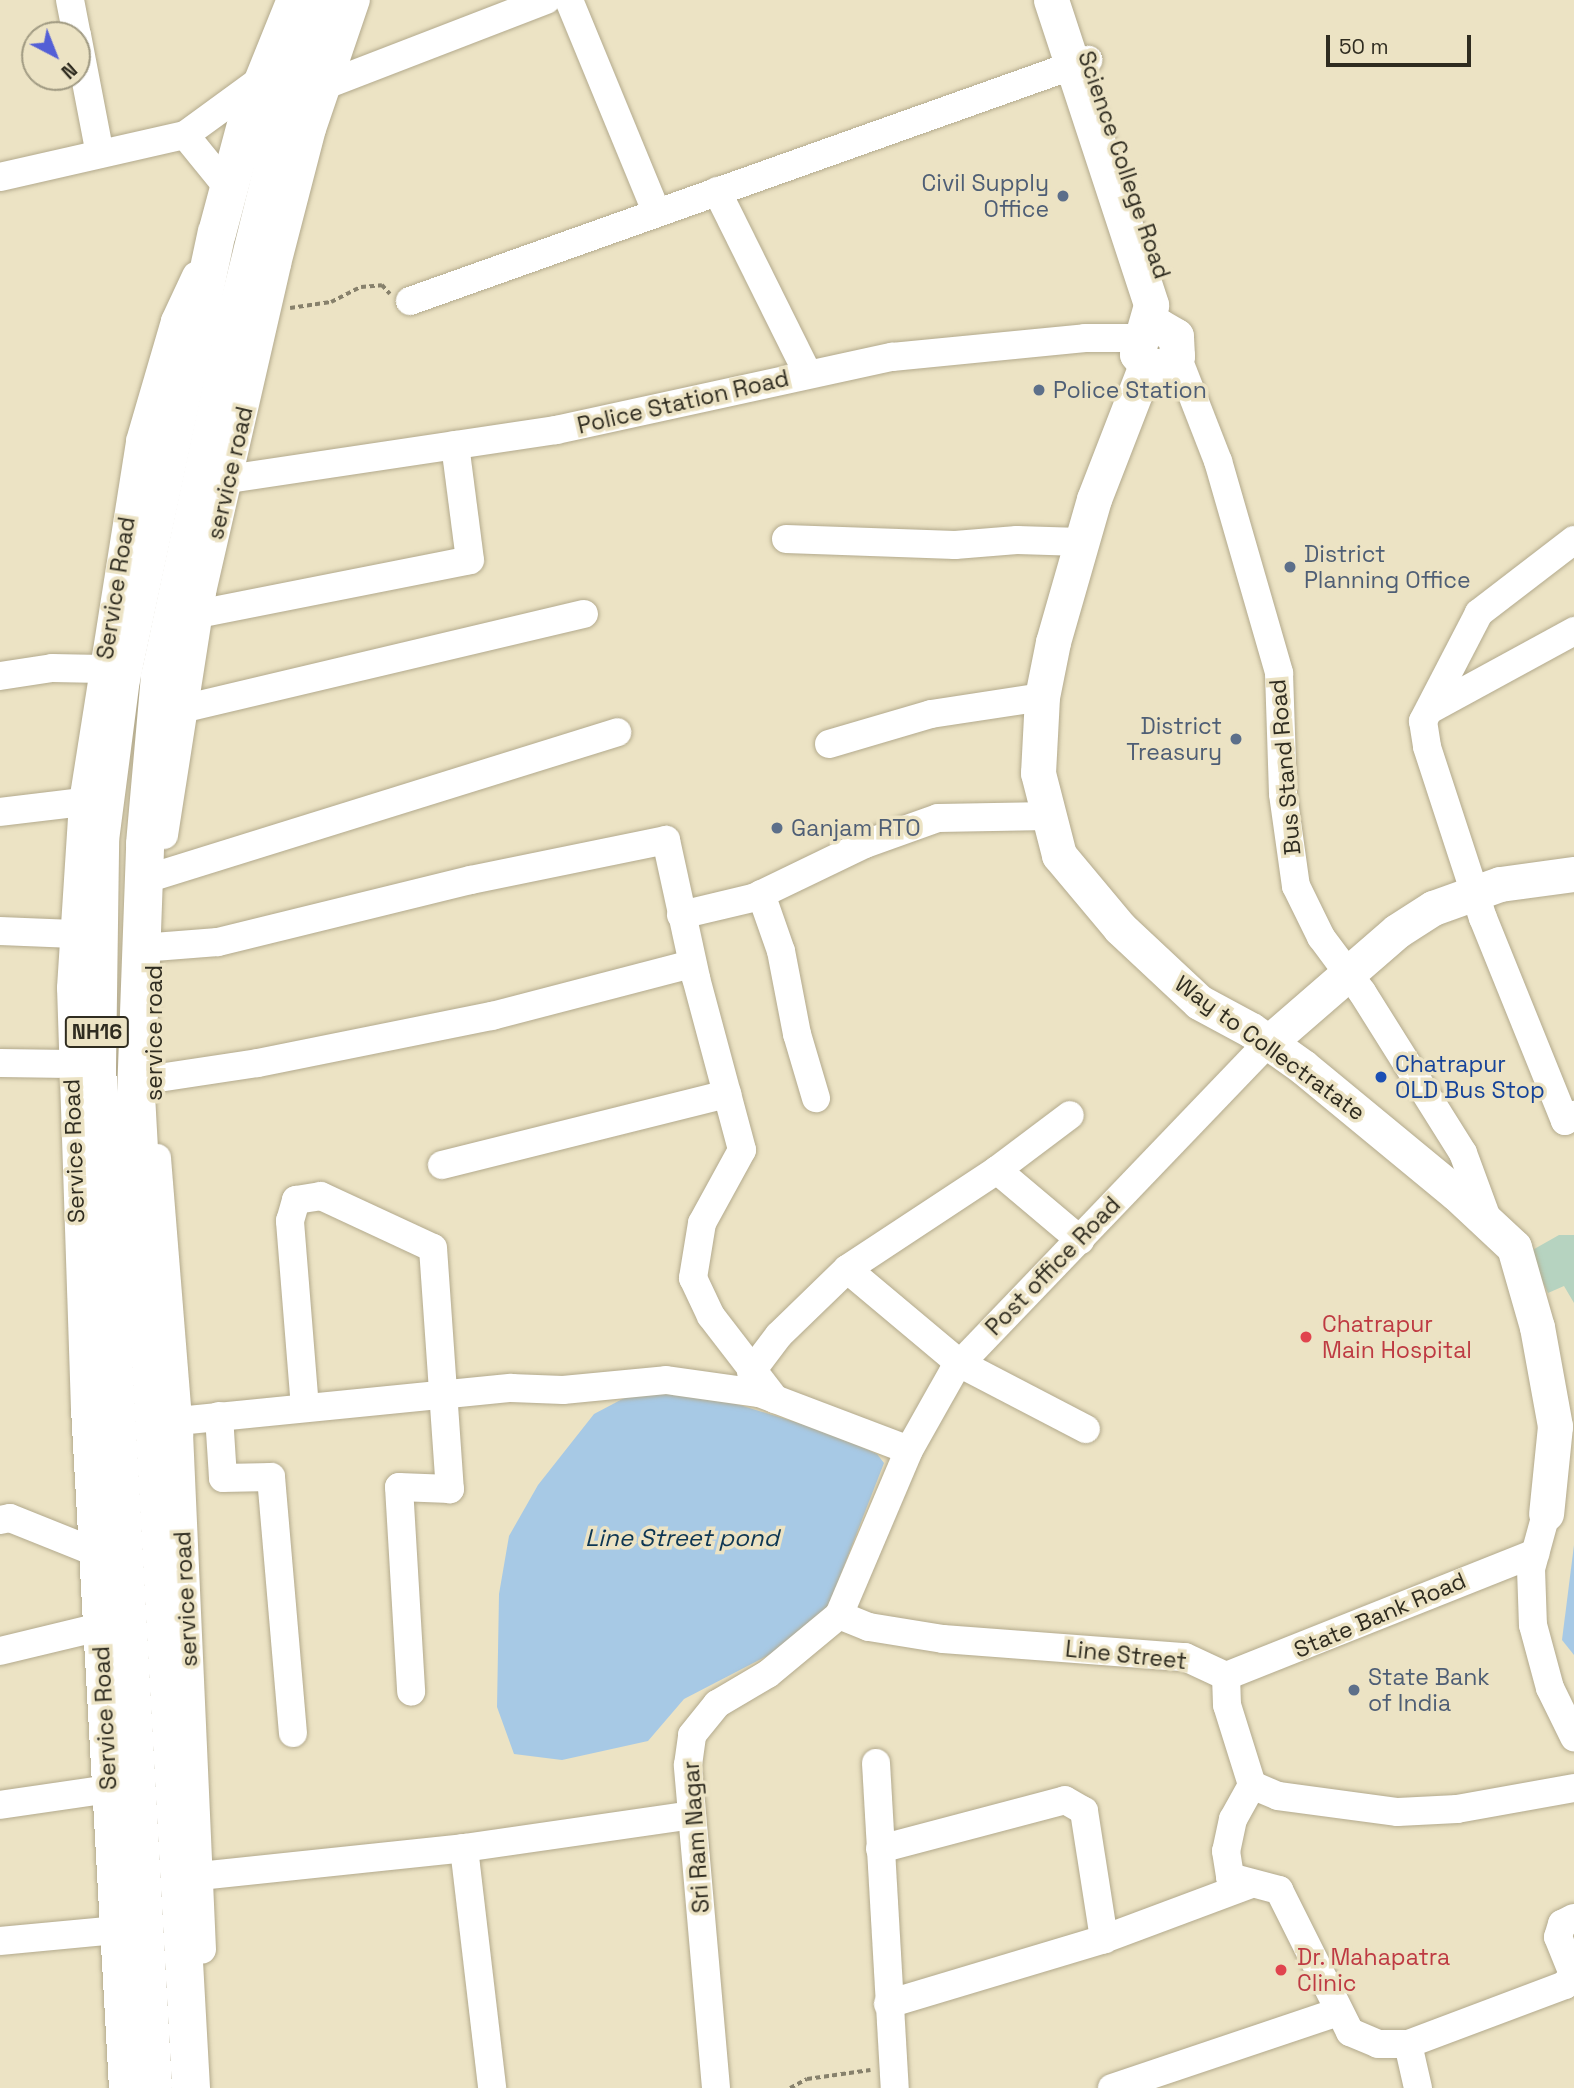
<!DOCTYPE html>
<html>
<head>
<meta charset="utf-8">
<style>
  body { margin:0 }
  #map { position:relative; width:1574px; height:2088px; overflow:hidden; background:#ece3c4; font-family:"Space Grotesk",sans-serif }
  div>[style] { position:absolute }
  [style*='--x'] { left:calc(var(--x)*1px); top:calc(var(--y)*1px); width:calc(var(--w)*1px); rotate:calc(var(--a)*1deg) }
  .green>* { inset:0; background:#b6d3c0 }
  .water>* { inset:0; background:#a7c9e5 }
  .path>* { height:3.5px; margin-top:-1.75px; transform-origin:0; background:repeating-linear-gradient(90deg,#87816c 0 5px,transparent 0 8.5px) }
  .roads { filter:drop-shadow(0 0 2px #b3aa8d) drop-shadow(0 0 2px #b3aa8d) }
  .minor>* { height:28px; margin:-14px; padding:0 14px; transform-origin:14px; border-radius:14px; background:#fff }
  .major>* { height:35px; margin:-17.5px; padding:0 17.5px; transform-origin:17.5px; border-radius:17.5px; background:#fff }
  .highway>* { height:38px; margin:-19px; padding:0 19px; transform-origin:19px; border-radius:19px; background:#fff }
  .dots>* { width:19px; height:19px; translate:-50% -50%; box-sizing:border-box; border:4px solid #ece3c4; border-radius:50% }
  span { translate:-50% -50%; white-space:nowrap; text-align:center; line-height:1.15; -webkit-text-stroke:7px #ece3c4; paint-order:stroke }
  .shield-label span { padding:2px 5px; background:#ece3c4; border:2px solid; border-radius:5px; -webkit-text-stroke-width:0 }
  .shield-label { font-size:21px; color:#2f2c20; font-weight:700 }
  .street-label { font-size:23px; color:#2f2c20 }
  .service-label { font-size:23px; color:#4e5e75 }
  .right { translate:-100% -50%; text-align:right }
  .left { translate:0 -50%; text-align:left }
  .transit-label { font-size:23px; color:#164399 }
  .health-label { font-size:23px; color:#be3a42 }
  .water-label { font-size:24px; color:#0d3653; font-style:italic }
  .north { position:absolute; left:21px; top:21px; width:70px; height:70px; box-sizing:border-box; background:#ece3c4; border:2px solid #a09a82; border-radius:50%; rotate:138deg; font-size:19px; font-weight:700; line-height:28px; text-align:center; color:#2f2c20 }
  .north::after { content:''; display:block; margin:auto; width:24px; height:32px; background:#535fd6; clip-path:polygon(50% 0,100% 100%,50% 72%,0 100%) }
  .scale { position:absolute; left:1326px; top:35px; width:145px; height:32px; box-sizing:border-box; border:4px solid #2f2c20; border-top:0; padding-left:9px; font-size:21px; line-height:24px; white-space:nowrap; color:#2f2c20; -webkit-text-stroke:5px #ece3c4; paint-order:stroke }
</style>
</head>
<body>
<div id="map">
  <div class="green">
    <i style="clip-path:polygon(1559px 1235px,1574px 1235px,1574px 1303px,1564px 1286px,1548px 1293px,1529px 1252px)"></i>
  </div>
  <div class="water">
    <i style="clip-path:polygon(691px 1390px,831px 1433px,877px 1454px,884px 1463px,823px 1620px,769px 1655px,684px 1699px,648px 1741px,562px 1760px,514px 1754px,497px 1707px,499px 1594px,509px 1536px,538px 1485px,594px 1414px,630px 1395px)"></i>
    <i style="clip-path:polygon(1574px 1545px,1574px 1655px,1562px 1640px)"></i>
  </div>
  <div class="path">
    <i style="--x:290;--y:308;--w:41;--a:-8.3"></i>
    <i style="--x:331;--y:302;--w:34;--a:-27"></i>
    <i style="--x:361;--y:287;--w:21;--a:-5"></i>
    <i style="--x:382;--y:285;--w:12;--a:48"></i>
    <i style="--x:790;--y:2088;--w:19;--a:-28"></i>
    <i style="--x:807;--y:2079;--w:64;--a:-8.1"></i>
  </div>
  <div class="roads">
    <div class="minor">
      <i style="--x:70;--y:0;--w:36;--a:79"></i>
      <i style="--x:569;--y:0;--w:230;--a:67.6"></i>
      <i style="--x:77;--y:35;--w:121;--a:79.1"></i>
      <i style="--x:326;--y:85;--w:236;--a:-21.1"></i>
      <i style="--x:185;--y:135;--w:68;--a:50.9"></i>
      <i style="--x:0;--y:177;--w:190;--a:-12.8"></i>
      <i style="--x:185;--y:135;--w:100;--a:-36.1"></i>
      <i style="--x:717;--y:191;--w:204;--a:63.6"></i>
      <i style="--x:410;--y:301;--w:720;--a:-19.57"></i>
      <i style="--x:1177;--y:356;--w:113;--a:68.7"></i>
      <i style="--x:1218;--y:461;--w:221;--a:73.9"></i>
      <i style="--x:1279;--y:673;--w:121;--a:88.1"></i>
      <i style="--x:1283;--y:794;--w:93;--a:82"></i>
      <i style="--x:1296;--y:886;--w:57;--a:63.9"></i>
      <i style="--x:1321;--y:937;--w:69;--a:53.3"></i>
      <i style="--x:1362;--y:992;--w:190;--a:57.9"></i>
      <i style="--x:1463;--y:1153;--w:72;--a:69.8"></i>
      <i style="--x:228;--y:479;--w:332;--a:-8.5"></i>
      <i style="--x:556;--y:430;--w:344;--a:-12.3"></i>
      <i style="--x:892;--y:357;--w:194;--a:-5.6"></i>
      <i style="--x:1085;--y:338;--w:54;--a:0"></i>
      <i style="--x:786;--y:539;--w:169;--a:2"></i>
      <i style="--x:955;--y:545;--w:62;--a:-4.6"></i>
      <i style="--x:1017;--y:540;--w:64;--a:1.8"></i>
      <i style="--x:1574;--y:540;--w:120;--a:142.5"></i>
      <i style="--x:1479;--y:613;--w:122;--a:117.4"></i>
      <i style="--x:1423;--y:721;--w:26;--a:81"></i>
      <i style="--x:1427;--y:747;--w:180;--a:71.9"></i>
      <i style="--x:1483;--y:918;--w:219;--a:68"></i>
      <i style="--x:1565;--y:1121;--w:11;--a:-34"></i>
      <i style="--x:198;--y:614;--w:277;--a:-11.2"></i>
      <i style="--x:470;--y:560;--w:116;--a:-97.4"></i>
      <i style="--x:0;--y:676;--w:53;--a:-8.7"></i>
      <i style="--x:52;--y:668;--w:51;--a:1.1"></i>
      <i style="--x:1433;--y:708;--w:161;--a:-28.6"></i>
      <i style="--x:182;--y:709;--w:413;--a:-13.3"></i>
      <i style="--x:829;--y:744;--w:106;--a:-16.4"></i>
      <i style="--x:931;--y:714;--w:112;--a:-8.7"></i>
      <i style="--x:0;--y:812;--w:84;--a:-6.9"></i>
      <i style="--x:164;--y:835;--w:246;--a:-81.1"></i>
      <i style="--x:202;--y:592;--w:336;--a:-77.1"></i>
      <i style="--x:277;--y:264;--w:139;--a:-75.5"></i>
      <i style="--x:312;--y:129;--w:136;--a:-71.2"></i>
      <i style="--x:159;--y:875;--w:480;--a:-17.3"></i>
      <i style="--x:761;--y:894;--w:60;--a:70.7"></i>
      <i style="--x:781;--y:951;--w:85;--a:79.1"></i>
      <i style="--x:797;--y:1034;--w:67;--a:73.5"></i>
      <i style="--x:681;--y:915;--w:74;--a:-13.3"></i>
      <i style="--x:753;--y:898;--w:124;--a:-25.7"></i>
      <i style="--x:865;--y:844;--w:77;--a:-19.6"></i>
      <i style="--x:938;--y:818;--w:111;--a:-1"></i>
      <i style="--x:0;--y:931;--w:74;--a:2.3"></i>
      <i style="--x:154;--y:947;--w:64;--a:-4.5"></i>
      <i style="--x:218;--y:942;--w:260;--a:-13.8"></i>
      <i style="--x:471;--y:880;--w:199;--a:-11.6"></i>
      <i style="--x:666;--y:840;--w:141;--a:77.7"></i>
      <i style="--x:696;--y:978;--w:178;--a:75"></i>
      <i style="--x:742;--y:1150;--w:83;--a:118.7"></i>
      <i style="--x:702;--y:1223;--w:56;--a:99.3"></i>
      <i style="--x:693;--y:1278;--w:42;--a:64.7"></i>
      <i style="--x:711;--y:1316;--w:105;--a:52.4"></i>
      <i style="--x:0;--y:1063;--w:71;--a:0.8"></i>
      <i style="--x:152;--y:1079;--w:107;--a:-8.6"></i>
      <i style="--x:258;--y:1063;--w:239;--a:-11.4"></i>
      <i style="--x:492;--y:1016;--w:207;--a:-14.6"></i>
      <i style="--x:157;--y:1158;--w:276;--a:85.4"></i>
      <i style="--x:179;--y:1433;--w:517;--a:87.45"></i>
      <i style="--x:442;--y:1165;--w:294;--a:-14"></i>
      <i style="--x:997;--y:1170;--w:91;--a:-37"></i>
      <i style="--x:847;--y:1269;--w:146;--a:40"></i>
      <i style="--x:959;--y:1363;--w:143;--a:27.5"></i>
      <i style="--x:751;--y:1372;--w:46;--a:-52.9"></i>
      <i style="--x:779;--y:1335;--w:95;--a:-44.1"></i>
      <i style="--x:847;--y:1269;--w:180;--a:-33.4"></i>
      <i style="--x:997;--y:1170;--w:109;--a:40.1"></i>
      <i style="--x:305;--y:1408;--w:188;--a:-94.6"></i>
      <i style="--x:290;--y:1221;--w:22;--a:-74"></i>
      <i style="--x:296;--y:1200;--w:25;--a:-9"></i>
      <i style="--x:321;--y:1196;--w:123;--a:24.9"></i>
      <i style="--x:433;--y:1248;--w:242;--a:86"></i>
      <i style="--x:450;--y:1489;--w:51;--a:-177.8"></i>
      <i style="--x:399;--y:1487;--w:205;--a:86.6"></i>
      <i style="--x:219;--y:1416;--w:62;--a:86.3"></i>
      <i style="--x:223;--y:1478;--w:48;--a:-1.2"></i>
      <i style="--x:271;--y:1477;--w:257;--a:85.1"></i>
      <i style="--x:178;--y:1421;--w:335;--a:-5.7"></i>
      <i style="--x:511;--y:1388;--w:52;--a:2.2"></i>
      <i style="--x:563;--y:1390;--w:103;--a:-5.5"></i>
      <i style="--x:666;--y:1380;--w:94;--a:8"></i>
      <i style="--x:759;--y:1393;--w:160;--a:20.8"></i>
      <i style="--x:1546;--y:1514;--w:57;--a:105.3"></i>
      <i style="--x:1531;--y:1569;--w:56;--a:88"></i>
      <i style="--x:1533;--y:1625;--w:65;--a:74.9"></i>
      <i style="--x:1550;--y:1688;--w:55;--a:63.9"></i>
      <i style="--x:0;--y:1520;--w:10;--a:-11"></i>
      <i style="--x:10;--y:1518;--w:92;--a:21.8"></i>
      <i style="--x:839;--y:1615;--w:32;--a:22"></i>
      <i style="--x:869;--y:1627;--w:75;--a:9.2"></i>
      <i style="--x:943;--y:1639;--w:243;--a:4.3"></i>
      <i style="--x:1185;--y:1657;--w:45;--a:24.9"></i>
      <i style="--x:1226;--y:1676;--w:29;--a:88"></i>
      <i style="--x:1227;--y:1705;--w:84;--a:72.6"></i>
      <i style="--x:1252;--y:1785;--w:28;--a:23"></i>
      <i style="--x:1278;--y:1796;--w:121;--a:7.6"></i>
      <i style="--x:1398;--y:1812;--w:59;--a:-2.9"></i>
      <i style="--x:1457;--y:1809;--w:119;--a:-10.2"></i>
      <i style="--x:0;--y:1651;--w:103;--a:-13.5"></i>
      <i style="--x:1226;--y:1676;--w:333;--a:-21.7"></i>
      <i style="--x:876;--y:1763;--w:326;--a:86.7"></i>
      <i style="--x:1252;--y:1785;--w:39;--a:119"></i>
      <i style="--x:1233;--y:1819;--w:33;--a:102"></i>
      <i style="--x:1226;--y:1851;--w:26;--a:81"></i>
      <i style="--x:1230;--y:1877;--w:51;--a:14.9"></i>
      <i style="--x:1279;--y:1890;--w:159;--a:63.4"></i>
      <i style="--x:1350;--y:2032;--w:30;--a:23"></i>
      <i style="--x:1378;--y:2044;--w:30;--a:0"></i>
      <i style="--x:1408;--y:2044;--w:45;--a:77.2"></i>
      <i style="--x:0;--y:1805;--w:111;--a:-8.3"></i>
      <i style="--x:464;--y:1848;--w:242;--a:83.3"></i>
      <i style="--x:880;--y:1849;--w:191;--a:-14.8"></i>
      <i style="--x:1065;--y:1800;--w:22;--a:30"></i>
      <i style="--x:1084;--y:1811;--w:130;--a:81.1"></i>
      <i style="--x:199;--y:1876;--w:266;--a:-6"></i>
      <i style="--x:464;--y:1848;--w:230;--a:-8.2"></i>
      <i style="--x:0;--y:1941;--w:118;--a:-5.4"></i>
      <i style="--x:888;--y:2004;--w:226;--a:-16.7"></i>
      <i style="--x:1104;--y:1939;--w:157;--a:-20.5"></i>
      <i style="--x:1408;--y:2044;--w:168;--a:-20.6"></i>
      <i style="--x:1565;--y:1985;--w:14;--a:-54"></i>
      <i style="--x:1573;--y:1974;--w:40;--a:-112"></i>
      <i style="--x:1558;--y:1937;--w:14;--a:-73"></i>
      <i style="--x:1562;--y:1924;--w:13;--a:-27"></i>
      <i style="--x:123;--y:2088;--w:680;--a:-93.2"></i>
      <i style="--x:85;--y:1409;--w:421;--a:-91.9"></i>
      <i style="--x:71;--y:988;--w:186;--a:-86.3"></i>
      <i style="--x:83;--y:802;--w:365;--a:-81"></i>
      <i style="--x:140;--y:441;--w:125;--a:-73.7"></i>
      <i style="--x:175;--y:321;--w:50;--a:-65"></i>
      <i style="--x:716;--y:2088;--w:324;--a:-95"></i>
      <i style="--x:688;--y:1765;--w:30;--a:-82"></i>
      <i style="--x:692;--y:1735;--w:40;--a:-51"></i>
      <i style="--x:717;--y:1704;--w:59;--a:-30.5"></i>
      <i style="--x:768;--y:1674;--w:92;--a:-39.7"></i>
      <i style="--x:839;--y:1615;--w:179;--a:-67"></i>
      <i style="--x:909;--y:1450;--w:92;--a:-60.6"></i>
      <i style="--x:954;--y:1370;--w:455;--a:-46.2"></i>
      <i style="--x:1112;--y:2088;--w:238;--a:-18.6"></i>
    </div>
    <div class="major">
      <i style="--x:1051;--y:0;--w:321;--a:71.8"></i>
      <i style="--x:1151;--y:305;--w:51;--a:105.9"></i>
      <i style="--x:1137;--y:354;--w:14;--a:51"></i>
      <i style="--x:1146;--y:365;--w:21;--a:5"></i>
      <i style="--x:1167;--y:367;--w:15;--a:-48"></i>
      <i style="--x:1177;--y:356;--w:20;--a:-93"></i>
      <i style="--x:1176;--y:336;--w:20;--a:-150"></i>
      <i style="--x:1159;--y:326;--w:14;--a:163"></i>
      <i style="--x:1146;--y:365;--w:144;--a:111.2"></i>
      <i style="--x:1094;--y:499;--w:149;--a:106"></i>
      <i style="--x:1053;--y:642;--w:56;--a:101.3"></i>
      <i style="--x:1042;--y:697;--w:76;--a:93"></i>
      <i style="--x:1038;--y:773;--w:85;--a:75.6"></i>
      <i style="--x:1059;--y:855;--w:95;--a:50.1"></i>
      <i style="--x:1120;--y:928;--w:108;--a:43.1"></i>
      <i style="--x:1199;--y:1002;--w:59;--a:28.3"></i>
      <i style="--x:1251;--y:1030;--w:64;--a:35.4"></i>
      <i style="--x:1303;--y:1067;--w:198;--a:39.5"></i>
      <i style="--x:1456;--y:1193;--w:79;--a:43"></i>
      <i style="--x:1514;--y:1247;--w:83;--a:74"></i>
      <i style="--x:1537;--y:1327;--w:101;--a:79.7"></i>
      <i style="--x:1555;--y:1426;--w:88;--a:95.8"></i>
      <i style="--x:1269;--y:1042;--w:169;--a:-40.9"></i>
      <i style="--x:1397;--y:931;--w:43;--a:-32.6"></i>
      <i style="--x:1433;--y:908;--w:71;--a:-19.7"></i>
      <i style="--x:1500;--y:884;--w:75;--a:-7.7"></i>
    </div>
    <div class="highway">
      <i style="--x:153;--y:2088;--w:1023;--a:-93.14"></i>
      <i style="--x:97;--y:1067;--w:227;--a:-89.2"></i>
      <i style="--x:100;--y:840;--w:162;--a:-82.6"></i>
      <i style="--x:121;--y:679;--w:456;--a:-77.9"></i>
      <i style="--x:217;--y:233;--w:116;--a:-75"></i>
      <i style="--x:247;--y:121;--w:131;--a:-68"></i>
      <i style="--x:191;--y:2088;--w:995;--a:-93.17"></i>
      <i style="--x:136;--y:1095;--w:251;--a:-87.9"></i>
      <i style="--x:145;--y:844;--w:168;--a:-84.9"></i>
      <i style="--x:160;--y:677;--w:376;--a:-78"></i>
      <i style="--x:238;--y:309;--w:175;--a:-76.1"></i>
      <i style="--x:280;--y:139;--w:147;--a:-70.9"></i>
    </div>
  </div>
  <div class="dots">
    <i style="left:1063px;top:196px;background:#5c6f8a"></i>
    <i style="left:1039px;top:390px;background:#5c6f8a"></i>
    <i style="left:1290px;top:567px;background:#5c6f8a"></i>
    <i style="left:1236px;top:739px;background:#5c6f8a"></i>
    <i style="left:777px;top:828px;background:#5c6f8a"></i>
    <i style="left:1381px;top:1077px;background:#1a4fb4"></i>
    <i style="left:1306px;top:1337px;background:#e0444e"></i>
    <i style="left:1354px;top:1690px;background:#5c6f8a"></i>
    <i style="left:1281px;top:1970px;background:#e0444e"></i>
  </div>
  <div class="shield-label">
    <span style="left:97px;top:1032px">NH16</span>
  </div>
  <div class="street-label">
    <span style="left:1124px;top:165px;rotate:71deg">Science College Road</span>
    <span style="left:683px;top:402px;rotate:-13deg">Police Station Road</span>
    <span style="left:230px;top:473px;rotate:-77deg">service road</span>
    <span style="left:116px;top:588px;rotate:-81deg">Service Road</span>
    <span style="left:1285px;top:767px;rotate:-95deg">Bus Stand Road</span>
    <span style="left:154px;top:1033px;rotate:-90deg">service road</span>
    <span style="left:1270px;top:1048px;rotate:36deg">Way to Collectratate</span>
    <span style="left:74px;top:1151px;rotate:-92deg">Service Road</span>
    <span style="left:1053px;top:1266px;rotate:-46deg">Post office Road</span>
    <span style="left:186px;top:1599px;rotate:-93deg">service road</span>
    <span style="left:1380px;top:1615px;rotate:-23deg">State Bank Road</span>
    <span style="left:1126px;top:1655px;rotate:6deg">Line Street</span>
    <span style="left:105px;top:1718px;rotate:-93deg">Service Road</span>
    <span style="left:696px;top:1837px;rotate:-94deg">Sri Ram Nagar</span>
  </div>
  <div class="service-label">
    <span class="right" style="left:1049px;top:196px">Civil Supply<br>Office</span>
    <span class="left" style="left:1053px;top:390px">Police Station</span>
    <span class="left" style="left:1304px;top:567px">District<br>Planning Office</span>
    <span class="right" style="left:1222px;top:739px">District<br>Treasury</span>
    <span class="left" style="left:791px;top:828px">Ganjam RTO</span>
    <span class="left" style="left:1368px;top:1690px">State Bank<br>of India</span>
  </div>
  <div class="transit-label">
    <span class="left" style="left:1395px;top:1077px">Chatrapur<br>OLD Bus Stop</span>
  </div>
  <div class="health-label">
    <span class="left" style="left:1322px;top:1337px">Chatrapur<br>Main Hospital</span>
    <span class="left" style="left:1297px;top:1970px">Dr. Mahapatra<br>Clinic</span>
  </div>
  <div class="water-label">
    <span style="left:682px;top:1538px">Line Street pond</span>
  </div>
  <div class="north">N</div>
  <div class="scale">50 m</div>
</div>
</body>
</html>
